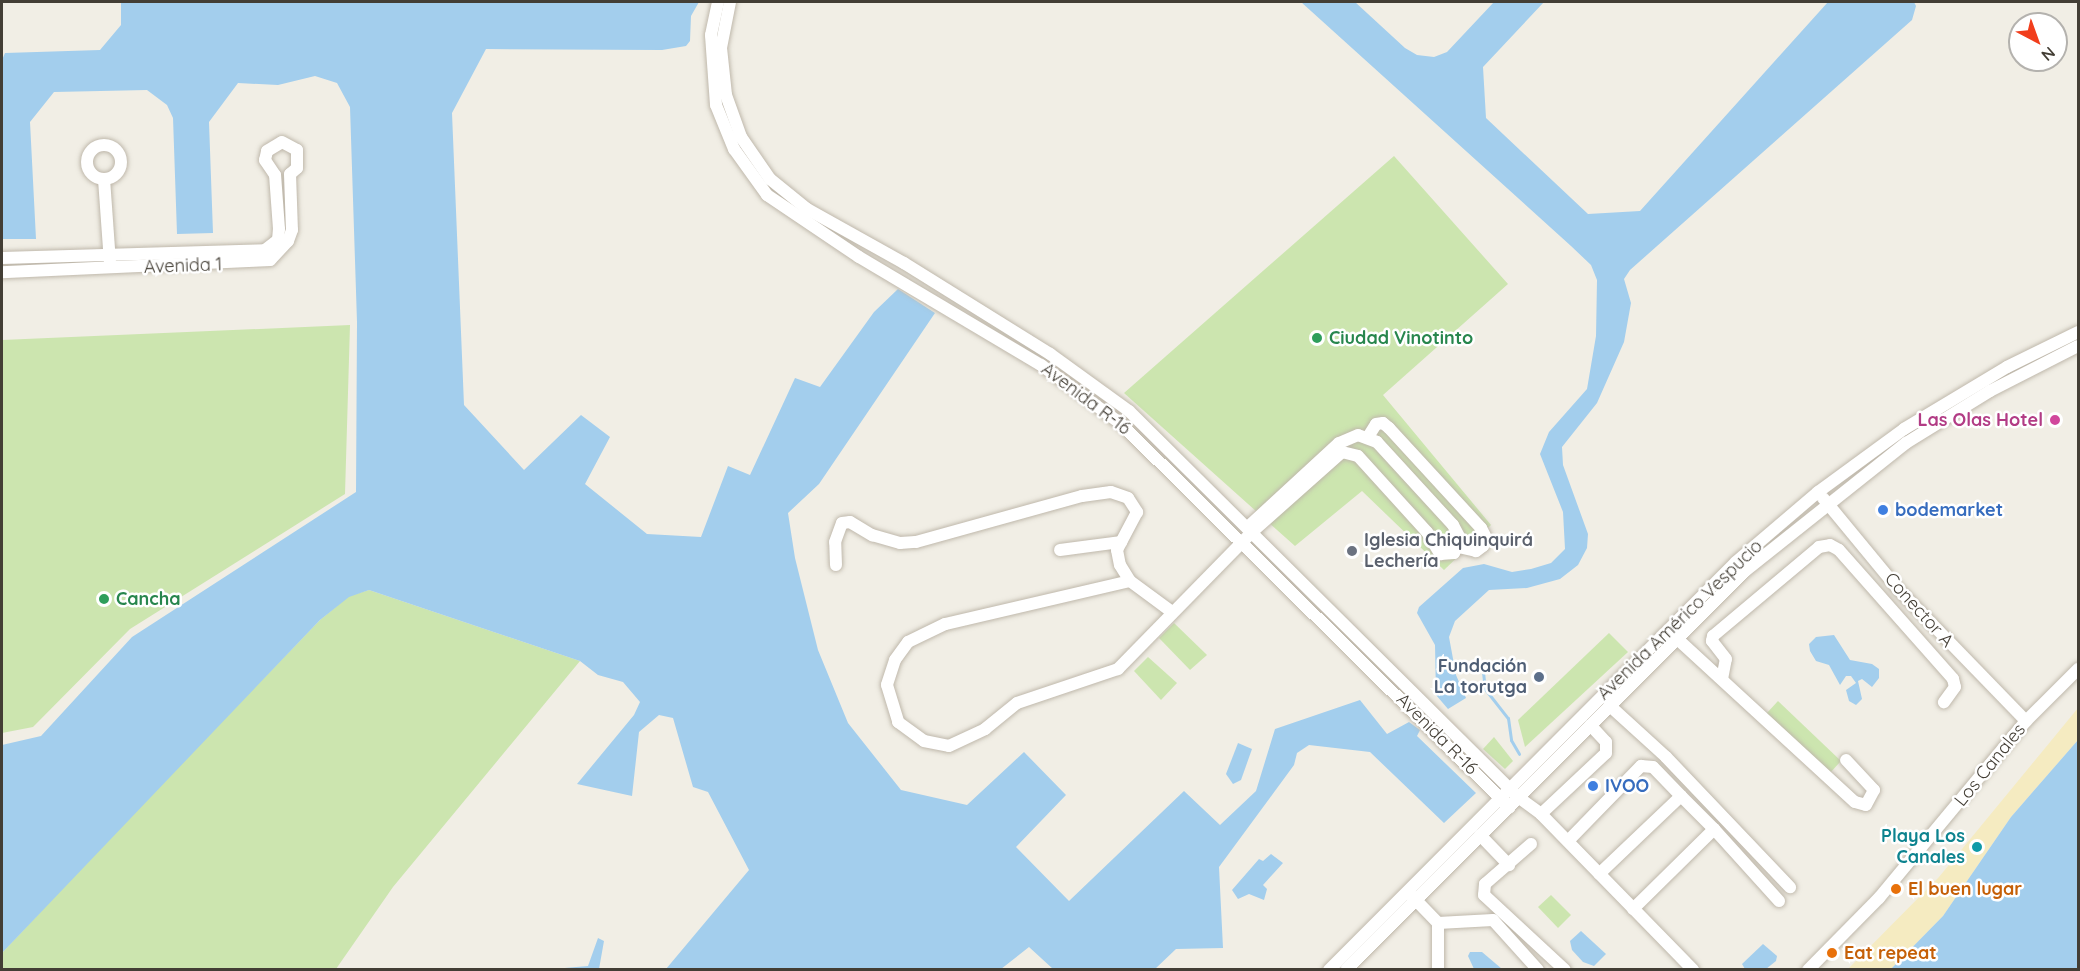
<!DOCTYPE html>
<html>
<head>
<meta charset="utf-8">
<style>
  body { margin:0 }
  #map { position:relative; width:2080px; height:971px; overflow:hidden; background:#f1eee5; font-family:Quicksand,sans-serif }
  div>[style] { position:absolute }
  [style*='--x'] { left:calc(var(--x)*1px); top:calc(var(--y)*1px); width:calc(var(--w)*1px); rotate:calc(var(--a)*1deg) }
  .green>* { inset:0; background:#cce5af }
  .sand>* { inset:0; background:#f5ebc1 }
  .water>* { inset:0; background:#a3ceed }
  .stream>* { height:3px; margin:-1.5px; padding:0 1.5px; transform-origin:1.5px; border-radius:1.5px; background:#a3ceed }
  .roads { filter:drop-shadow(0 0 2px #bfb8ab) drop-shadow(0 0 2px #bfb8ab) }
  .minor>* { height:12px; margin:-6px; padding:0 6px; transform-origin:6px; border-radius:6px; background:#fff }
  .minor>.ring { margin:-6px; padding:0; box-sizing:content-box; background:none; border:12px solid #fff; border-radius:50% }
  .dots>* { width:16px; height:16px; translate:-50% -50%; box-sizing:border-box; border:3px solid #fff; border-radius:50% }
  span { translate:-50% -50%; white-space:nowrap; text-align:center; line-height:1.15; -webkit-text-stroke:5px #fff; paint-order:stroke }
  .street-label { font-size:18px; color:#433e35 }
  .leisure-label { font-size:18px; color:#27864d; font-weight:700 }
  .left { translate:0 -50%; text-align:left }
  .hotel-label { font-size:18px; color:#b23c85; font-weight:700 }
  .right { translate:-100% -50%; text-align:right }
  .shop-label { font-size:18px; color:#366cbe; font-weight:700 }
  .worship-label { font-size:18px; color:#5b616d; font-weight:700 }
  .service-label { font-size:18px; color:#4e5e75; font-weight:700 }
  .culture-label { font-size:18px; color:#0d838f; font-weight:700 }
  .food-label { font-size:18px; color:#c56008; font-weight:700 }
  .frame { position:absolute; inset:0; border:3px solid #433e35; pointer-events:none }
  .north { position:absolute; left:2008px; top:12px; width:60px; height:60px; box-sizing:border-box; background:#fff; border:2px solid #b4b2ae; border-radius:50%; rotate:139deg; font-size:16px; font-weight:700; line-height:24px; text-align:center; color:#433e35 }
  .north::after { content:''; display:block; margin:auto; width:21px; height:27px; background:#f13e1c; clip-path:polygon(50% 0,100% 100%,50% 72%,0 100%) }
</style>
</head>
<body>
<div id="map">
  <div class="green">
    <i style="clip-path:polygon(1394px 156px,1508px 284px,1383px 395px,1491px 525px,1444px 570px,1362px 491px,1295px 546px,1124px 393px)"></i>
    <i style="clip-path:polygon(350px 325px,345px 494px,130px 629px,33px 727px,2px 733px,2px 340px)"></i>
    <i style="clip-path:polygon(369px 590px,580px 661px,393px 887px,336px 969px,2px 969px,2px 953px,135px 811px,320px 620px,349px 596px)"></i>
    <i style="clip-path:polygon(1174px 623px,1207px 655px,1190px 670px,1159px 638px)"></i>
    <i style="clip-path:polygon(1609px 633px,1628px 652px,1525px 747px,1518px 720px)"></i>
    <i style="clip-path:polygon(1148px 657px,1177px 683px,1161px 700px,1134px 671px)"></i>
    <i style="clip-path:polygon(1778px 701px,1841px 761px,1829px 774px,1766px 714px)"></i>
    <i style="clip-path:polygon(1494px 737px,1513px 761px,1505px 769px,1483px 749px)"></i>
    <i style="clip-path:polygon(1551px 895px,1571px 915px,1558px 928px,1538px 907px)"></i>
  </div>
  <div class="sand">
    <i style="clip-path:polygon(2078px 708px,2078px 740px,2011px 817px,1943px 916px,1891px 969px,1847px 970px,1939px 877px)"></i>
  </div>
  <div class="water">
    <i style="clip-path:polygon(121px 2px,699px 2px,691px 16px,690px 41px,686px 46px,662px 50px,486px 49px,452px 113px,464px 405px,524px 470px,581px 415px,610px 437px,585px 484px,647px 534px,701px 537px,728px 466px,750px 475px,795px 378px,820px 387px,874px 312px,898px 289px,935px 313px,819px 484px,788px 513px,795px 558px,818px 650px,848px 723px,901px 790px,967px 805px,1024px 752px,1066px 795px,1016px 847px,1069px 901px,1184px 791px,1220px 825px,1256px 791px,1275px 729px,1360px 700px,1387px 734px,1409px 722px,1420px 730px,1417px 736px,1476px 793px,1444px 823px,1370px 752px,1309px 745px,1297px 753px,1294px 765px,1219px 867px,1223px 948px,1176px 949px,1155px 969px,1053px 969px,1029px 947px,1001px 969px,666px 969px,749px 870px,708px 792px,693px 787px,673px 718px,659px 715px,639px 732px,632px 796px,577px 784px,634px 715px,640px 702px,623px 682px,598px 675px,580px 661px,369px 590px,349px 597px,320px 620px,2px 953px,2px 745px,41px 736px,132px 637px,356px 492px,357px 322px,350px 107px,337px 83px,315px 76px,278px 85px,238px 83px,209px 122px,213px 233px,177px 234px,173px 118px,167px 105px,147px 90px,54px 92px,30px 122px,36px 239px,2px 239px,2px 60px,5px 53px,100px 50px,121px 25px)"></i>
    <i style="clip-path:polygon(1301px 2px,1355px 2px,1405px 48px,1417px 55px,1434px 57px,1447px 52px,1494px 2px,1544px 2px,1483px 67px,1486px 118px,1588px 214px,1640px 211px,1828px 2px,1914px 2px,1916px 6px,1912px 20px,1630px 270px,1624px 279px,1631px 303px,1624px 342px,1597px 403px,1562px 447px,1563px 465px,1588px 534px,1587px 548px,1578px 565px,1560px 579px,1527px 588px,1489px 590px,1455px 621px,1449px 637px,1456px 675px,1466px 698px,1448px 709px,1436px 695px,1435px 645px,1417px 613px,1419px 607px,1463px 568px,1484px 564px,1512px 572px,1531px 569px,1551px 563px,1565px 549px,1563px 512px,1540px 454px,1549px 432px,1587px 389px,1596px 336px,1597px 280px,1591px 265px,1571px 246px)"></i>
    <i style="clip-path:polygon(1834px 635px,1850px 660px,1872px 664px,1879px 669px,1879px 678px,1872px 687px,1862px 679px,1858px 681px,1862px 699px,1856px 705px,1849px 701px,1846px 690px,1856px 683px,1851px 676px,1846px 676px,1840px 685px,1829px 665px,1816px 661px,1810px 651px,1809px 644px,1816px 637px)"></i>
    <i style="clip-path:polygon(2078px 740px,2078px 969px,1891px 969px,1943px 916px,2011px 817px)"></i>
    <i style="clip-path:polygon(1238px 743px,1252px 749px,1241px 780px,1233px 784px,1226px 774px)"></i>
    <i style="clip-path:polygon(1271px 854px,1283px 863px,1263px 885px,1267px 889px,1264px 900px,1249px 894px,1238px 899px,1232px 890px,1259px 859px,1263px 861px)"></i>
    <i style="clip-path:polygon(1581px 931px,1606px 954px,1594px 966px,1583px 962px,1572px 950px,1570px 941px)"></i>
    <i style="clip-path:polygon(598px 938px,604px 941px,599px 969px,553px 969px,588px 966px)"></i>
    <i style="clip-path:polygon(1763px 944px,1777px 956px,1776px 961px,1766px 969px,1745px 969px,1742px 964px)"></i>
    <i style="clip-path:polygon(1470px 952px,1482px 952px,1502px 969px,1474px 969px,1468px 956px)"></i>
  </div>
  <div class="stream">
    <i style="--x:1482;--y:662;--w:27;--a:84"></i>
    <i style="--x:1485;--y:689;--w:37;--a:52"></i>
    <i style="--x:1508;--y:718;--w:22;--a:82"></i>
    <i style="--x:1511;--y:740;--w:16;--a:60"></i>
  </div>
  <div class="roads">
    <div class="minor">
      <i style="--x:718;--y:2;--w:34;--a:102"></i>
      <i style="--x:711;--y:35;--w:70;--a:85.9"></i>
      <i style="--x:716;--y:105;--w:48;--a:67.8"></i>
      <i style="--x:734;--y:149;--w:57;--a:54.3"></i>
      <i style="--x:767;--y:195;--w:111;--a:34"></i>
      <i style="--x:859;--y:257;--w:212;--a:30.7"></i>
      <i style="--x:1041;--y:365;--w:98;--a:36.3"></i>
      <i style="--x:1120;--y:423;--w:547;--a:44.63"></i>
      <i style="--x:730;--y:2;--w:47;--a:101.1"></i>
      <i style="--x:721;--y:48;--w:47;--a:83.9"></i>
      <i style="--x:726;--y:95;--w:45;--a:70.3"></i>
      <i style="--x:741;--y:137;--w:51;--a:55.4"></i>
      <i style="--x:770;--y:179;--w:48;--a:39"></i>
      <i style="--x:807;--y:209;--w:111;--a:29.1"></i>
      <i style="--x:904;--y:263;--w:172;--a:31.9"></i>
      <i style="--x:1050;--y:354;--w:97;--a:35.8"></i>
      <i style="--x:1129;--y:411;--w:548;--a:44.78"></i>
      <i style="--x:1518;--y:797;--w:29;--a:36"></i>
      <i style="--x:1541;--y:814;--w:218;--a:45.7"></i>
      <i class="ring" style="left:87px;top:145px;width:22px;height:22px"></i>
      <i style="--x:104;--y:179;--w:83;--a:85.9"></i>
      <i style="--x:2;--y:258;--w:263;--a:-1.7"></i>
      <i style="--x:265;--y:250;--w:16;--a:-38"></i>
      <i style="--x:278;--y:240;--w:11;--a:-85"></i>
      <i style="--x:279;--y:229;--w:54;--a:-94.2"></i>
      <i style="--x:275;--y:175;--w:18;--a:-124"></i>
      <i style="--x:265;--y:160;--w:9;--a:-77"></i>
      <i style="--x:267;--y:151;--w:17;--a:-31"></i>
      <i style="--x:282;--y:142;--w:17;--a:28"></i>
      <i style="--x:297;--y:150;--w:18;--a:90"></i>
      <i style="--x:297;--y:168;--w:9;--a:139"></i>
      <i style="--x:290;--y:174;--w:56;--a:88"></i>
      <i style="--x:292;--y:230;--w:12;--a:110"></i>
      <i style="--x:288;--y:241;--w:26;--a:133"></i>
      <i style="--x:270;--y:260;--w:268;--a:177.4"></i>
      <i style="--x:1368;--y:437;--w:15;--a:-58"></i>
      <i style="--x:1376;--y:424;--w:7;--a:-8"></i>
      <i style="--x:1383;--y:423;--w:8;--a:40"></i>
      <i style="--x:1389;--y:428;--w:136;--a:47.4"></i>
      <i style="--x:1481;--y:528;--w:9;--a:63"></i>
      <i style="--x:1485;--y:536;--w:10;--a:101"></i>
      <i style="--x:1483;--y:546;--w:9;--a:144"></i>
      <i style="--x:1476;--y:551;--w:17;--a:-167"></i>
      <i style="--x:1823;--y:498;--w:118;--a:50.5"></i>
      <i style="--x:1898;--y:589;--w:184;--a:45.9"></i>
      <i style="--x:1060;--y:550;--w:62;--a:-7.5"></i>
      <i style="--x:836;--y:565;--w:23;--a:-92"></i>
      <i style="--x:835;--y:542;--w:20;--a:-70"></i>
      <i style="--x:842;--y:523;--w:8;--a:-7"></i>
      <i style="--x:850;--y:522;--w:26;--a:31"></i>
      <i style="--x:872;--y:535;--w:29;--a:16"></i>
      <i style="--x:900;--y:543;--w:16;--a:-4"></i>
      <i style="--x:916;--y:542;--w:172;--a:-15.5"></i>
      <i style="--x:1082;--y:496;--w:29;--a:-8"></i>
      <i style="--x:1111;--y:492;--w:18;--a:19"></i>
      <i style="--x:1128;--y:498;--w:17;--a:57"></i>
      <i style="--x:1137;--y:512;--w:43;--a:117.8"></i>
      <i style="--x:1117;--y:550;--w:15;--a:79"></i>
      <i style="--x:1120;--y:565;--w:19;--a:58"></i>
      <i style="--x:1130;--y:581;--w:52;--a:36.4"></i>
      <i style="--x:1130;--y:581;--w:190;--a:166.9"></i>
      <i style="--x:945;--y:624;--w:41;--a:154.1"></i>
      <i style="--x:908;--y:642;--w:22;--a:126"></i>
      <i style="--x:895;--y:660;--w:26;--a:108"></i>
      <i style="--x:887;--y:685;--w:39;--a:73"></i>
      <i style="--x:898;--y:722;--w:32;--a:36"></i>
      <i style="--x:924;--y:741;--w:25;--a:11"></i>
      <i style="--x:949;--y:746;--w:40;--a:-25"></i>
      <i style="--x:985;--y:729;--w:41;--a:-39.1"></i>
      <i style="--x:1017;--y:703;--w:107;--a:-18.6"></i>
      <i style="--x:1118;--y:669;--w:192;--a:-45.6"></i>
      <i style="--x:1252;--y:532;--w:120;--a:-41.6"></i>
      <i style="--x:1342;--y:452;--w:16;--a:14"></i>
      <i style="--x:1358;--y:456;--w:103;--a:47.8"></i>
      <i style="--x:1427;--y:532;--w:26;--a:59"></i>
      <i style="--x:1440;--y:554;--w:14;--a:-4"></i>
      <i style="--x:1454;--y:553;--w:15;--a:-62"></i>
      <i style="--x:1461;--y:540;--w:17;--a:-118"></i>
      <i style="--x:1453;--y:525;--w:113;--a:-132.5"></i>
      <i style="--x:1377;--y:442;--w:20;--a:-160"></i>
      <i style="--x:1358;--y:435;--w:21;--a:157"></i>
      <i style="--x:1339;--y:443;--w:125;--a:137.3"></i>
      <i style="--x:1672;--y:634;--w:248;--a:42.6"></i>
      <i style="--x:1855;--y:802;--w:11;--a:15"></i>
      <i style="--x:1866;--y:805;--w:17;--a:-62"></i>
      <i style="--x:1874;--y:790;--w:41;--a:-133"></i>
      <i style="--x:1722;--y:679;--w:20;--a:-79"></i>
      <i style="--x:1726;--y:659;--w:23;--a:-128"></i>
      <i style="--x:1712;--y:641;--w:5;--a:-79"></i>
      <i style="--x:1713;--y:636;--w:138;--a:-40"></i>
      <i style="--x:1819;--y:547;--w:11;--a:-10"></i>
      <i style="--x:1830;--y:545;--w:10;--a:29"></i>
      <i style="--x:1839;--y:550;--w:172;--a:48.5"></i>
      <i style="--x:1953;--y:679;--w:8;--a:76"></i>
      <i style="--x:1955;--y:687;--w:19;--a:126"></i>
      <i style="--x:1609;--y:698;--w:8;--a:83"></i>
      <i style="--x:1610;--y:706;--w:76;--a:42.3"></i>
      <i style="--x:1666;--y:757;--w:180;--a:46.4"></i>
      <i style="--x:1681;--y:796;--w:47;--a:45"></i>
      <i style="--x:1541;--y:814;--w:89;--a:-43.2"></i>
      <i style="--x:1606;--y:753;--w:11;--a:-90"></i>
      <i style="--x:1606;--y:742;--w:23;--a:-133"></i>
      <i style="--x:1480;--y:835;--w:42;--a:46"></i>
      <i style="--x:1568;--y:841;--w:105;--a:-45.8"></i>
      <i style="--x:1641;--y:766;--w:12;--a:5"></i>
      <i style="--x:1653;--y:767;--w:40;--a:46"></i>
      <i style="--x:1681;--y:796;--w:113;--a:136.4"></i>
      <i style="--x:1531;--y:844;--w:61;--a:139"></i>
      <i style="--x:1485;--y:884;--w:11;--a:95"></i>
      <i style="--x:1484;--y:895;--w:110;--a:42.8"></i>
      <i style="--x:1410;--y:894;--w:40;--a:46"></i>
      <i style="--x:1438;--y:923;--w:47;--a:90"></i>
      <i style="--x:1633;--y:909;--w:114;--a:-44.6"></i>
      <i style="--x:1714;--y:829;--w:97;--a:47.9"></i>
      <i style="--x:1438;--y:923;--w:55;--a:-3.1"></i>
      <i style="--x:1493;--y:920;--w:67;--a:48"></i>
      <i style="--x:1329;--y:970;--w:576;--a:-45.07"></i>
      <i style="--x:1736;--y:562;--w:108;--a:-40.5"></i>
      <i style="--x:1818;--y:492;--w:107;--a:-36.2"></i>
      <i style="--x:1904;--y:429;--w:120;--a:-31"></i>
      <i style="--x:2007;--y:367;--w:79;--a:-26.2"></i>
      <i style="--x:1346;--y:970;--w:564;--a:-45"></i>
      <i style="--x:1745;--y:571;--w:206;--a:-38.5"></i>
      <i style="--x:1906;--y:443;--w:99;--a:-31.8"></i>
      <i style="--x:1990;--y:391;--w:99;--a:-27.1"></i>
      <i style="--x:1808;--y:970;--w:101;--a:-45.4"></i>
      <i style="--x:1879;--y:898;--w:230;--a:-50.3"></i>
      <i style="--x:2026;--y:721;--w:74;--a:-45"></i>
    </div>
  </div>
  <div class="dots">
    <i style="left:1317px;top:338px;background:#2e9e5b"></i>
    <i style="left:2055px;top:420px;background:#d1479c"></i>
    <i style="left:1883px;top:510px;background:#3f7fe0"></i>
    <i style="left:1352px;top:551px;background:#6b7280"></i>
    <i style="left:104px;top:599px;background:#2e9e5b"></i>
    <i style="left:1539px;top:677px;background:#5c6f8a"></i>
    <i style="left:1593px;top:786px;background:#3f7fe0"></i>
    <i style="left:1977px;top:847px;background:#0f9aa8"></i>
    <i style="left:1896px;top:889px;background:#e8710a"></i>
    <i style="left:1832px;top:953px;background:#e8710a"></i>
  </div>
  <div class="street-label">
    <span style="left:183px;top:266px;rotate:-2deg">Avenida 1</span>
    <span style="left:1086px;top:399px;rotate:37deg">Avenida R-16</span>
    <span style="left:1919px;top:610px;rotate:48deg">Conector A</span>
    <span style="left:1680px;top:620px;rotate:-44deg">Avenida Américo Vespucio</span>
    <span style="left:1437px;top:734px;rotate:45deg">Avenida R-16</span>
    <span style="left:1990px;top:765px;rotate:-51deg">Los Canales</span>
  </div>
  <div class="leisure-label">
    <span class="left" style="left:1329px;top:338px">Ciudad Vinotinto</span>
    <span class="left" style="left:116px;top:599px">Cancha</span>
  </div>
  <div class="hotel-label">
    <span class="right" style="left:2043px;top:420px">Las Olas Hotel</span>
  </div>
  <div class="shop-label">
    <span class="left" style="left:1895px;top:510px">bodemarket</span>
    <span class="left" style="left:1605px;top:786px">IVOO</span>
  </div>
  <div class="worship-label">
    <span class="left" style="left:1364px;top:551px">Iglesia Chiquinquirá<br>Lechería</span>
  </div>
  <div class="service-label">
    <span class="right" style="left:1527px;top:677px">Fundación<br>La torutga</span>
  </div>
  <div class="culture-label">
    <span class="right" style="left:1965px;top:847px">Playa Los<br>Canales</span>
  </div>
  <div class="food-label">
    <span class="left" style="left:1908px;top:889px">El buen lugar</span>
    <span class="left" style="left:1844px;top:953px">Eat repeat</span>
  </div>
  <div class="frame"></div>
  <div class="north">N</div>
</div>
</body>
</html>
